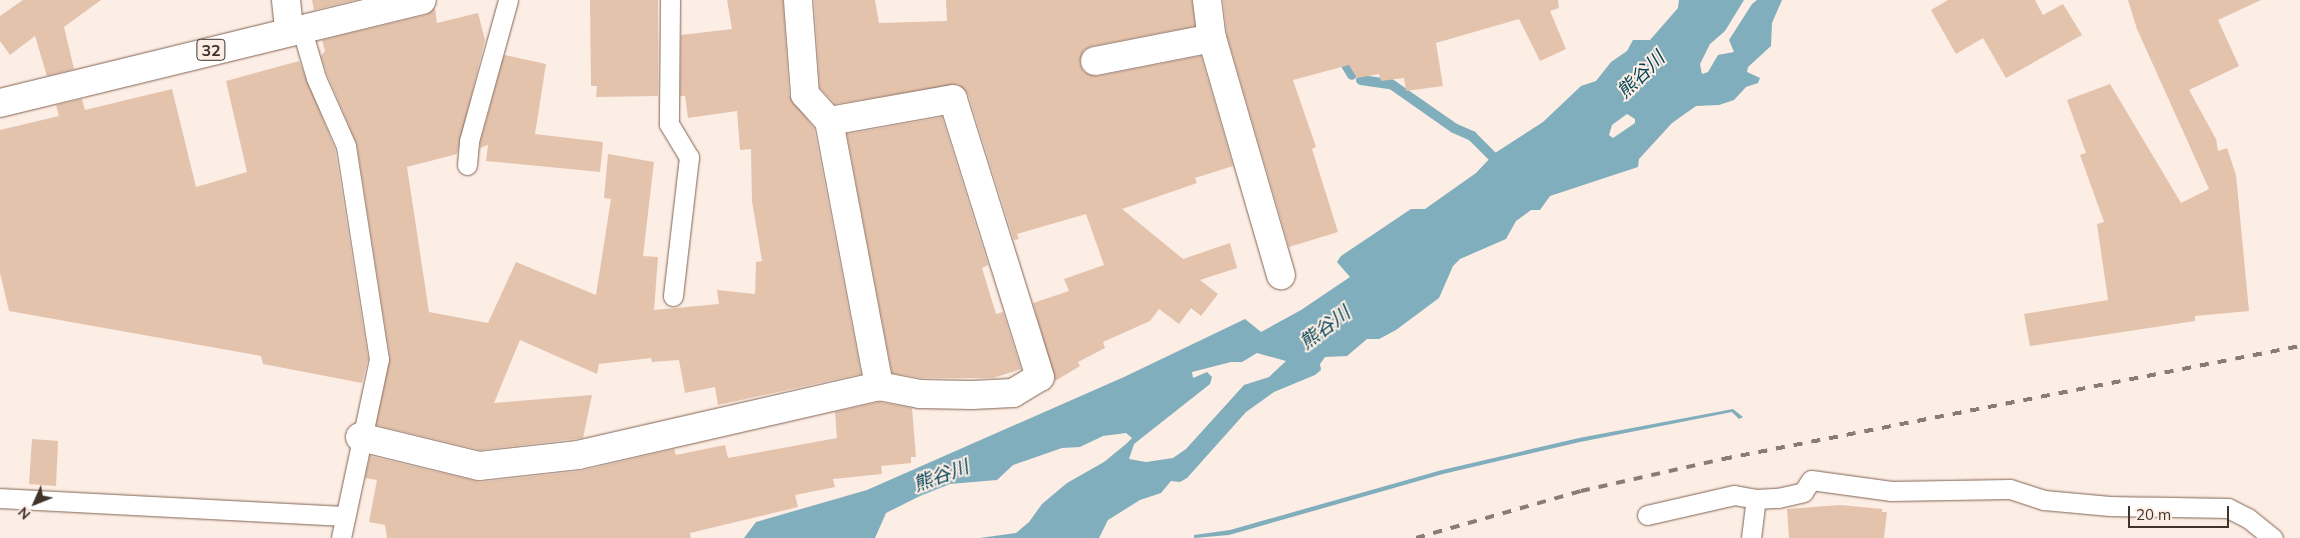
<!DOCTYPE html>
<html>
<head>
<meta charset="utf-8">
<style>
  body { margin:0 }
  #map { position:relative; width:2300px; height:538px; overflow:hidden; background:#fcede5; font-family:Mulish,"Noto Sans JP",sans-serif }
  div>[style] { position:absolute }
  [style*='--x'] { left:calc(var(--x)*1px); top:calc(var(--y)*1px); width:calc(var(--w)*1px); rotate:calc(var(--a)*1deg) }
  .water>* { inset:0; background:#81aebc }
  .stream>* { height:10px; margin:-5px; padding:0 5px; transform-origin:5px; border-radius:5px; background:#81aebc }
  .building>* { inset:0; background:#e4c3ad }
  .roads { filter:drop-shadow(0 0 1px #816350) drop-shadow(0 0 1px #816350) }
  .service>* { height:19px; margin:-9.5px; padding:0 9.5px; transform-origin:9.5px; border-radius:9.5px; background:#fff }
  .minor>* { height:28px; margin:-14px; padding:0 14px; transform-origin:14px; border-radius:14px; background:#fff }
  .primary>* { height:28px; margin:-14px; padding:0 14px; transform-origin:14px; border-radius:14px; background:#fff }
  .rail>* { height:4px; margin-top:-2px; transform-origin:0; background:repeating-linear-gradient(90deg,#897c73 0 9px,transparent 0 18px) }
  span { translate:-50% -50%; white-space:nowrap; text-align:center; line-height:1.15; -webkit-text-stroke:4px #fcede5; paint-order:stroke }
  .shield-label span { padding:1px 4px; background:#fcede5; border:1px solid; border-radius:4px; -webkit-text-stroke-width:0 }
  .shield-label { font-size:16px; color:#40332a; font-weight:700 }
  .water-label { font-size:19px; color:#004454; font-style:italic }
  .north { position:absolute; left:10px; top:478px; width:50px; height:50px; -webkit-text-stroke:4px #fcede5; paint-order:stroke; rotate:226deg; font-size:14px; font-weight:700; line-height:20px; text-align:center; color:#40332a }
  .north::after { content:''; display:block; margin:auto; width:18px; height:22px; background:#40332a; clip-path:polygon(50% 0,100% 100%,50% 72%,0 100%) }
  .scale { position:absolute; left:2128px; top:506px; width:101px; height:22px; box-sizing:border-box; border:2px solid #40332a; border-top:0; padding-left:6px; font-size:15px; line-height:18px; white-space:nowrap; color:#40332a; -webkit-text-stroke:4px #fcede5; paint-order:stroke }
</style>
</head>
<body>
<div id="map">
  <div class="water">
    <i style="clip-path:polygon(evenodd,1679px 0,1744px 0,1725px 31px,1710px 44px,1700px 64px,1702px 74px,1708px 72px,1718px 55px,1734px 52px,1729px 40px,1752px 4px,1757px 0,1782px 0,1772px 23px,1771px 46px,1748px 67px,1747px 72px,1760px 78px,1758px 83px,1746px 87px,1734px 100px,1719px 105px,1696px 106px,1672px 123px,1639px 159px,1638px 167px,1550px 196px,1540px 210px,1531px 210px,1516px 221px,1506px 239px,1460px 259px,1453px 266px,1439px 298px,1396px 330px,1379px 339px,1367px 339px,1347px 356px,1325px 357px,1320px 364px,1321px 370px,1315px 375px,1274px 392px,1246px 412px,1187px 478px,1180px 482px,1171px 481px,1161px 493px,1140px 500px,1108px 520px,1099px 538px,980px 538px,1016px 533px,1029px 522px,1042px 504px,1067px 483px,1104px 462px,1126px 444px,1132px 438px,1126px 433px,1103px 436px,1080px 447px,1062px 448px,1013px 465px,997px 480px,950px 484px,920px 496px,886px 513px,875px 538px,744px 538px,756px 522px,867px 490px,1124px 377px,1245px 319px,1261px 332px,1301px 310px,1350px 277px,1337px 262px,1341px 256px,1411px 209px,1425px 209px,1476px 173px,1495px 153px,1543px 122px,1581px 86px,1596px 81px,1611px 62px,1627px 51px,1633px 40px,1650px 40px,1678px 8px,1679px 0,1627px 114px,1635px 119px,1635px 123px,1613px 138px,1609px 135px,1612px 125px,1627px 114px,1679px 0,1257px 353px,1286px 361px,1269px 377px,1244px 385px,1186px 449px,1173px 458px,1146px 462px,1129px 459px,1134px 444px,1210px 384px,1212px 377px,1207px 372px,1193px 378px,1192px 372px,1231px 362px,1242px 362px,1257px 353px)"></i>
    <i style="clip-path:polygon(1733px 409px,1743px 417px,1739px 419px,1732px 412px,1580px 442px,1443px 474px,1229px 535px,1194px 538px,1194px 535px,1230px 530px,1442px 470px,1579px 438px)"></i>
  </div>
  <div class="stream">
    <i style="--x:1340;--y:55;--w:23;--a:59"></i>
    <i style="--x:1361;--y:80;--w:30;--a:8"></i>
    <i style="--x:1391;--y:84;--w:77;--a:34.9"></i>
    <i style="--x:1454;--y:128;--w:20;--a:24"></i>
    <i style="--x:1472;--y:136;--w:42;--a:45"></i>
  </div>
  <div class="building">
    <i style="clip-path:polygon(23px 0,101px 0,64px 27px,74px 69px,47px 76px,35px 36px,10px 55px,0 41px,0 16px)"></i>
    <i style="clip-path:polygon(312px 0,356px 0,314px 10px)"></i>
    <i style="clip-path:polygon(590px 0,658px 0,658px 96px,596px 97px,597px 86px,591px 86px)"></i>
    <i style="clip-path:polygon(727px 0,783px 0,789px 95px,814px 128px,861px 374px,718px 405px,715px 387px,685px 393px,679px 360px,652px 362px,651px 358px,599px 364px,597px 374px,520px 340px,494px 403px,592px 395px,583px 438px,480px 450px,376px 425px,390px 357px,357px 144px,327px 74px,321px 56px,325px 51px,322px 40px,426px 15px,435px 8px,437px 23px,478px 13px,485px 40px,457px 154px,407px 167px,429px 312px,488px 323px,516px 262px,596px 295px,611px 199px,604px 198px,608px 154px,654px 162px,643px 256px,658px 257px,654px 310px,719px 304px,717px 290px,755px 294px,756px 262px,762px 261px,752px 201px,751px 149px,740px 150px,737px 111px,688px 118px,685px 96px,680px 96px,681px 35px,732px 29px)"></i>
    <i style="clip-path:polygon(814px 0,875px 0,879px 23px,947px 21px,946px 0,1192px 0,1195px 26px,1092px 46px,1084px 50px,1080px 64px,1084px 72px,1098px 76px,1201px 56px,1233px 166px,1195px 178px,1197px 183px,1122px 209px,1183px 259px,1230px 243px,1237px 268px,1200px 280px,1218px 294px,1201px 316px,1191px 308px,1179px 324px,1159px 309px,1150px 321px,1103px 342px,1105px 348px,1078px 362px,1080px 366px,1055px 381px,1033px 303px,1069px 291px,1064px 279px,1104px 265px,1086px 214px,1017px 234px,1019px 239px,1014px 240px,968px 94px,958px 84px,835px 104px,820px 88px)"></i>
    <i style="clip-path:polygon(1223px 0,1558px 0,1559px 8px,1550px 11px,1566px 49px,1540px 61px,1519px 19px,1436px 43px,1443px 86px,1406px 91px,1404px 78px,1381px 81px,1379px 74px,1357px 78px,1349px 65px,1293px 80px,1316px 147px,1312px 149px,1338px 232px,1289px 247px,1227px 35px)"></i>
    <i style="clip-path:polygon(1948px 0,2035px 0,2043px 15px,2063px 4px,2082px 35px,2006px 78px,1983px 38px,1956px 54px,1931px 10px)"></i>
    <i style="clip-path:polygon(2128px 0,2261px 0,2218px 20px,2239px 66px,2189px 90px,2216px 139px,2218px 151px,2227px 148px,2236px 175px,2249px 311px,2195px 316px,2195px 321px,2030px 346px,2024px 314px,2108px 300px,2097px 224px,2104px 222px,2080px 155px,2086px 153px,2067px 100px,2110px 84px,2181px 203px,2209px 189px,2137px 29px)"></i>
    <i style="clip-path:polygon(504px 55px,546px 64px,535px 134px,603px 142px,600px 172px,486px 161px,488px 145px,480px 148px,480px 143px)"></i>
    <i style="clip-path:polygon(299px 61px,335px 149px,368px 359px,362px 383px,263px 364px,261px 356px,9px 311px,0 273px,0 130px,59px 116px,56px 105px,82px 99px,85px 110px,172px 89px,196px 187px,247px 172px,226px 81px)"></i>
    <i style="clip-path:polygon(942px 117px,988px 265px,982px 268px,996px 314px,1003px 312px,1021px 369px,993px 378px,922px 378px,892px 373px,847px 134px)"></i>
    <i style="clip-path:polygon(879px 402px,912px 408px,916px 457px,911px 457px,911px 463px,881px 466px,882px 474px,833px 479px,835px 487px,795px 495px,798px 507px,690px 533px,691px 538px,387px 538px,385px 525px,369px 522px,377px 480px,365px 478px,370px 456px,480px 482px,580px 471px,674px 449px,676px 455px,725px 445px,728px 458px,837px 438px,835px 412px)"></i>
    <i style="clip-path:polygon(32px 439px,58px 441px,56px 486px,29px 484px)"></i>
    <i style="clip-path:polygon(1840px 505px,1882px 509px,1882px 512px,1887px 512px,1884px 538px,1789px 538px,1787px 509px)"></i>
  </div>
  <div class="roads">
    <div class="service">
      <i style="--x:670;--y:0;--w:124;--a:90.5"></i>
      <i style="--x:669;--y:124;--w:39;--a:59"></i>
      <i style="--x:689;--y:157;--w:140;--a:96.6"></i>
      <i style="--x:301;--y:27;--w:53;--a:73.6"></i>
      <i style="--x:316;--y:78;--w:74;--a:66.2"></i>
      <i style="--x:346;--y:146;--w:216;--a:81.2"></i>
      <i style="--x:379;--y:359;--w:183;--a:102"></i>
      <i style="--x:467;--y:165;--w:24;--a:-85"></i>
      <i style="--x:469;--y:141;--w:146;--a:-74.5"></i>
      <i style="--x:0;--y:498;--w:345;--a:3"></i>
      <i style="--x:1647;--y:515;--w:89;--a:-12.9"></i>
      <i style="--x:1734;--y:495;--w:22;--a:10"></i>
      <i style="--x:1756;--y:499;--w:22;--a:-3"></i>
      <i style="--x:1778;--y:498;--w:26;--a:-13"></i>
      <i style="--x:1803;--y:492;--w:14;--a:-56"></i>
      <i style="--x:1811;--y:480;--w:81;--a:7.8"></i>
      <i style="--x:1891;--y:491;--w:119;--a:-1"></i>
      <i style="--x:2010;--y:489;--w:36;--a:18"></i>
      <i style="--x:2044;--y:500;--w:66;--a:5.2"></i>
      <i style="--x:2110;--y:506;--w:118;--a:1"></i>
      <i style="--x:2228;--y:508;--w:22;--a:27"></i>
      <i style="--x:2248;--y:518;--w:32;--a:39"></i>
      <i style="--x:1751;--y:538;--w:39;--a:-83"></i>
    </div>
    <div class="minor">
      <i style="--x:286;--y:0;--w:30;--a:84"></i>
      <i style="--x:1207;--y:0;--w:38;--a:83"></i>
      <i style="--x:1212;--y:38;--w:247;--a:73.8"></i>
      <i style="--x:1095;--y:61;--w:119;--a:-11.1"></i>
      <i style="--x:829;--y:121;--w:270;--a:79.3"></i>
      <i style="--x:360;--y:437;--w:122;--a:13.7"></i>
      <i style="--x:479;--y:466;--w:100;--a:-6.3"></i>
      <i style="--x:578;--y:455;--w:309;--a:-12.9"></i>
      <i style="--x:879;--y:386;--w:42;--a:11"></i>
      <i style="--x:920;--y:394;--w:52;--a:1.1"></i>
      <i style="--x:972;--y:395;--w:41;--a:-2.8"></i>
      <i style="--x:1013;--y:393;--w:31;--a:-31"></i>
      <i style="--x:1040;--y:377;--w:291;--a:-107.4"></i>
      <i style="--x:953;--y:99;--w:126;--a:169.9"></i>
      <i style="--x:829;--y:121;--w:36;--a:-132"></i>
      <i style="--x:805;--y:94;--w:94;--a:-94.3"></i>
    </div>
    <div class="primary">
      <i style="--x:0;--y:103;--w:434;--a:-13.7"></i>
    </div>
  </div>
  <div class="rail">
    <i style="--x:1416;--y:538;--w:172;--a:-15.9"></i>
    <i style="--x:1581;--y:491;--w:146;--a:-12.7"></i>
    <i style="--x:1723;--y:459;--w:588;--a:-11.08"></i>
  </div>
  <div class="shield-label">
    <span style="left:211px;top:50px">32</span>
  </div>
  <div class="water-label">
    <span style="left:1641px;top:75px;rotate:-44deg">熊谷川</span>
    <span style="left:1325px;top:328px;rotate:-37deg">熊谷川</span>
    <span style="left:941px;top:476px;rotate:-20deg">熊谷川</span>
  </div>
  <div class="north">N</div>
  <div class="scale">20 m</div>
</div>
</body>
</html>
